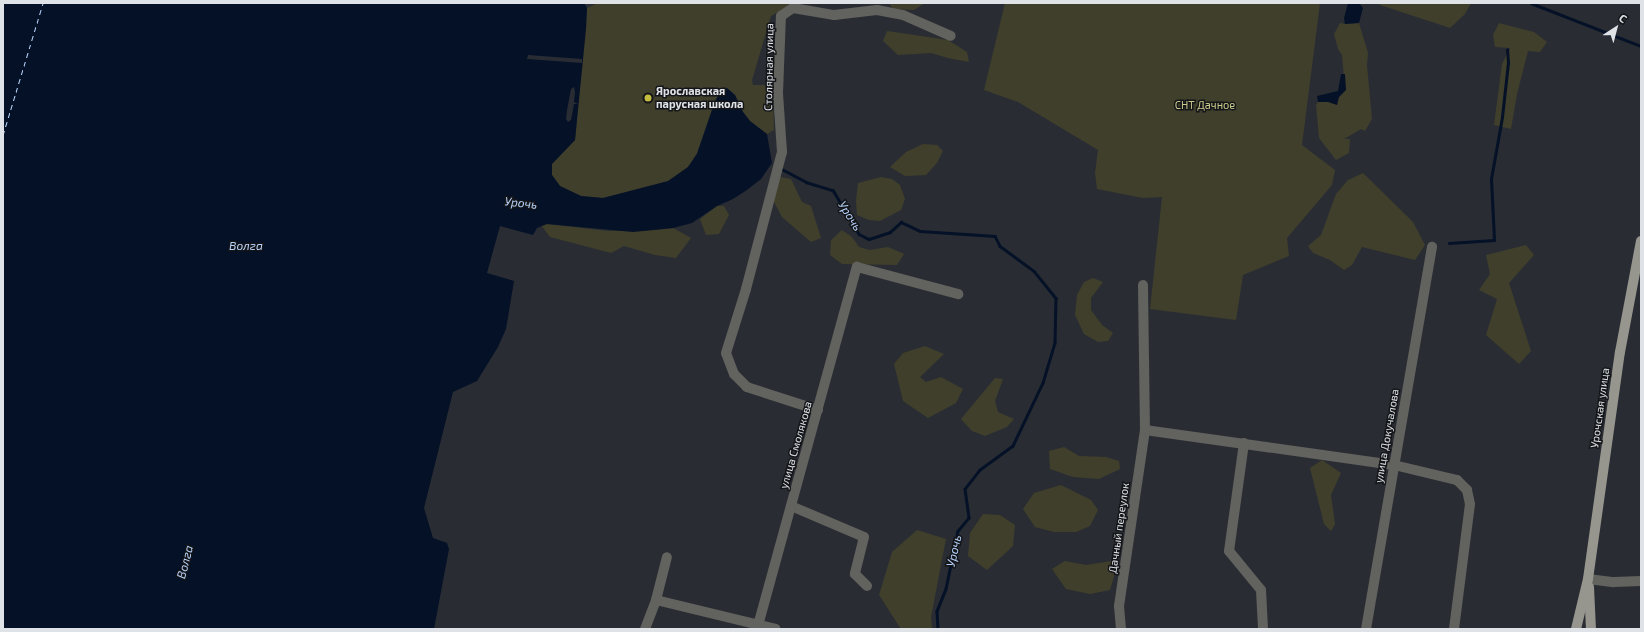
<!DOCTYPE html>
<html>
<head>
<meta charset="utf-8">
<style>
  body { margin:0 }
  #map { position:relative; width:1644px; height:632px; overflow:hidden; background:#292d33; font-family:"Exo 2",sans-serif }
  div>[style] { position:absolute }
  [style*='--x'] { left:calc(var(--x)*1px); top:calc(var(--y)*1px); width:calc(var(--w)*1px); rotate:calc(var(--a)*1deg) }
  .green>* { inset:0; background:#403f2b }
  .water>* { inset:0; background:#041127 }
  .pier>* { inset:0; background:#292d33 }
  .stream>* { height:2.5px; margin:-1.25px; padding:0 1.25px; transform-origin:1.25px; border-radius:1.25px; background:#041127 }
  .ferry>* { height:1px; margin-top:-0.5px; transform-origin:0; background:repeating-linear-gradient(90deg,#b8d3fb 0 5px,transparent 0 9px) }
  .minor>* { height:10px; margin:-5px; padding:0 5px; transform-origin:5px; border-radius:5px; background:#62625e }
  .major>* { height:10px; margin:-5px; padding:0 5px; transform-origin:5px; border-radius:5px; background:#96968e }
  .dots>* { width:11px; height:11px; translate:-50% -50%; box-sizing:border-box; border:2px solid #131518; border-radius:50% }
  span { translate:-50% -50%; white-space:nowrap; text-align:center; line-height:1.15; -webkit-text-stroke:3px #131518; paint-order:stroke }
  .street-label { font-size:11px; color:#dfe2e6 }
  .poi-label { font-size:11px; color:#dfe2e6; font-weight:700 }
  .left { translate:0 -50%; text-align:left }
  .park-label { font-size:11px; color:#cac88b }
  .water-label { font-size:12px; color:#b8d3fb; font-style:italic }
  .frame { position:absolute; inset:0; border:4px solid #dfe2e6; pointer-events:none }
  .north { position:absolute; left:1596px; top:8px; width:40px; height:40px; -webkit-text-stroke:3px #131518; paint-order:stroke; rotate:36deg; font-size:11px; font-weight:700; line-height:16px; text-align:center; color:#dfe2e6 }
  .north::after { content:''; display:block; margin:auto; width:14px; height:18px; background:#dfe2e6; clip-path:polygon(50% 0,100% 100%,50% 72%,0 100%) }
</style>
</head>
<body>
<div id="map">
  <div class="green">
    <i style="clip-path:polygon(598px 3px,790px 3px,785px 8px,771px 16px,752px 80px,753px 85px,764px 85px,773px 91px,774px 130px,767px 134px,750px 121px,743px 112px,735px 95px,715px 101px,697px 153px,688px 167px,668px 182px,603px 198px,581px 196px,560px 186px,552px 175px,552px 164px,575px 140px,587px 8px)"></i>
    <i style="clip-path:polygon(889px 3px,925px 3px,914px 10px,893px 9px)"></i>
    <i style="clip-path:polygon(1005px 3px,1320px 3px,1302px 145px,1335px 170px,1332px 185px,1287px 238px,1289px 256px,1243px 275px,1236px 320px,1150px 309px,1162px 197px,1143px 198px,1097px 189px,1095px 173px,1098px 150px,1018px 102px,984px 90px)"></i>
    <i style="clip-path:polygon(1379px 3px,1471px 3px,1465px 14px,1450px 28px,1380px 5px)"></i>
    <i style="clip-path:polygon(1340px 23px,1345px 24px,1359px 23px,1368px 53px,1367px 65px,1372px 119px,1365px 131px,1361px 129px,1344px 139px,1350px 139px,1349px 153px,1336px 160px,1319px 138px,1316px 105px,1318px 102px,1328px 102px,1339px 97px,1345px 90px,1342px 55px,1338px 49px,1334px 34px)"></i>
    <i style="clip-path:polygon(1499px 23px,1534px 32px,1547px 42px,1540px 52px,1528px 51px,1517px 94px,1511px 129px,1494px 125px,1502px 64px,1510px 48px,1495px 47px,1493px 35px)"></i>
    <i style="clip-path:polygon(887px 31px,948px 40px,967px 52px,969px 62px,948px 58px,931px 53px,898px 55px,883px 41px)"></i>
    <i style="clip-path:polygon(923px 144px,937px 145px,943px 151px,937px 163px,926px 175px,905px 176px,890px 167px,906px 152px)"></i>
    <i style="clip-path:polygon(1363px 173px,1413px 222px,1425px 245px,1415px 260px,1362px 247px,1352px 265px,1344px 270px,1330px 260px,1313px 253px,1308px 246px,1321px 235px,1336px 194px,1348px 180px)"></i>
    <i style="clip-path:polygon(780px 177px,791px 179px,802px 202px,811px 206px,821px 238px,811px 242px,782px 217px,773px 200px)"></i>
    <i style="clip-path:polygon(881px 177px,892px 179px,900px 185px,905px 199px,901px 210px,880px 221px,869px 220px,857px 215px,856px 201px,858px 183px)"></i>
    <i style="clip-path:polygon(717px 206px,724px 206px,729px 215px,719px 234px,706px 235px,700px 219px)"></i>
    <i style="clip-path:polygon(547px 224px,608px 231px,656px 230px,673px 228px,691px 238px,676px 258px,655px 255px,624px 246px,611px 253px,550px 237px,541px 225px)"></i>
    <i style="clip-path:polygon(842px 230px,852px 237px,859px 247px,870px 250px,888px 247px,904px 254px,897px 265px,842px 264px,830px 255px,831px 240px)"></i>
    <i style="clip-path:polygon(1526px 245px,1534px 255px,1509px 283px,1531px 351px,1519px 364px,1486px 335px,1497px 299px,1479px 290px,1490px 274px,1486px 255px)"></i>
    <i style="clip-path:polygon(1093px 278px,1103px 282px,1091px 298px,1091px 310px,1102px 325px,1113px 333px,1108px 341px,1098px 342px,1084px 334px,1075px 315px,1077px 295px,1084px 282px)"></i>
    <i style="clip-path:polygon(925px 346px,944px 354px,920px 377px,926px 382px,941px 377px,963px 389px,956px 403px,928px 418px,903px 401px,894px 364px,903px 353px)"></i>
    <i style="clip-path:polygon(995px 378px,1003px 379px,995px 401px,998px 412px,1014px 419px,1007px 427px,985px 436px,972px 431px,961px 419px)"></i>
    <i style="clip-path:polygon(1064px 447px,1079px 456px,1106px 457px,1119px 461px,1120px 469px,1099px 479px,1073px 477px,1050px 469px,1049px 451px)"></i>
    <i style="clip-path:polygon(1322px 460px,1341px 473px,1331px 495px,1335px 524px,1331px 531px,1324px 524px,1310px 468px)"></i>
    <i style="clip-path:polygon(1061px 485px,1091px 500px,1098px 510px,1090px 526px,1076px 532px,1054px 532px,1035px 527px,1023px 509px,1034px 493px)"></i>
    <i style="clip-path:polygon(983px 514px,1000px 515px,1015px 525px,1013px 546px,987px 570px,968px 556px,970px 533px)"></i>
    <i style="clip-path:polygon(917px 530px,946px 539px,931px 617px,932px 629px,901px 629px,879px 595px,892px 552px)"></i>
    <i style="clip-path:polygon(1065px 561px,1086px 565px,1112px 561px,1115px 573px,1110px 590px,1090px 594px,1066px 589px,1052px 569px)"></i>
  </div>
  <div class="water">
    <i style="clip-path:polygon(3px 3px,584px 3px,587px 8px,586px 29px,575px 140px,552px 164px,552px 175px,560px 186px,581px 196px,603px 198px,668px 181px,688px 167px,697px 154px,715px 101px,721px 91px,727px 88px,735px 95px,743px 112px,750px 121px,767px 134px,772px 163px,761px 179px,747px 190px,733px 199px,717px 206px,692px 223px,673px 228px,633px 232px,547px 224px,537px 228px,533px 235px,500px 226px,487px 273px,514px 281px,506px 329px,498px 347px,477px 381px,453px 392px,424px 508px,433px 538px,447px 543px,449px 549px,434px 629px,3px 629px)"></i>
    <i style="clip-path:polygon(1348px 3px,1359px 3px,1363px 8px,1359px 23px,1345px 24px,1344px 18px)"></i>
    <i style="clip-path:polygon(1341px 74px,1345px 74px,1346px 90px,1339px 97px,1337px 105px,1328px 102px,1318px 102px,1317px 96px,1338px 91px)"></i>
  </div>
  <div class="pier">
    <i style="clip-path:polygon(528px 55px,582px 59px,582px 63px,527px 59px)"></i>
    <i style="clip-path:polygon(574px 87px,575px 92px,574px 102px,578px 104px,574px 104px,571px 120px,568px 122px,566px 119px,567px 110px,571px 89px)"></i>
  </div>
  <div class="stream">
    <i style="--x:1531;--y:3;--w:118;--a:21.4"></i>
    <i style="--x:780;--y:168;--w:30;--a:28"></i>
    <i style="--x:806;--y:182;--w:28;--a:17"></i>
    <i style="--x:833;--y:190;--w:51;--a:59.4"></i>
    <i style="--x:859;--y:234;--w:11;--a:27"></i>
    <i style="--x:869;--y:239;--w:22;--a:-18"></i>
    <i style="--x:890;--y:232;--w:15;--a:-42"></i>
    <i style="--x:901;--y:222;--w:21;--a:25"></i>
    <i style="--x:920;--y:231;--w:75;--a:3.8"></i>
    <i style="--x:995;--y:236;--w:11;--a:63"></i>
    <i style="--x:1000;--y:246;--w:42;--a:36.3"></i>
    <i style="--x:1034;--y:271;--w:35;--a:51"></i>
    <i style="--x:1056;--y:298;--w:45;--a:91.3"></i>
    <i style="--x:1055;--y:343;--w:42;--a:106.7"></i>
    <i style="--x:1043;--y:383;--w:70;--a:115.5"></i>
    <i style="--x:1013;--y:446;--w:41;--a:144"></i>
    <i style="--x:980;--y:470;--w:24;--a:128"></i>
    <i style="--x:965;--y:489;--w:29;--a:82"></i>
    <i style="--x:969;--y:518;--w:17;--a:130"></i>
    <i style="--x:958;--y:531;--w:59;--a:101.7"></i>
    <i style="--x:946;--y:589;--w:24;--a:112"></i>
    <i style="--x:937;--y:611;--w:18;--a:87"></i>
    <i style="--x:1449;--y:243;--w:45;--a:-3.8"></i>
    <i style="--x:1494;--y:240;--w:61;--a:-92.8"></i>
    <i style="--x:1491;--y:179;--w:63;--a:-79.9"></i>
    <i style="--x:1502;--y:117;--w:54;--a:-83.7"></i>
    <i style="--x:1508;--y:63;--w:13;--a:-94"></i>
  </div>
  <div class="ferry">
    <i style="--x:3;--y:135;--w:138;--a:-73.1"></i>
  </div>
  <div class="minor">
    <i style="--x:818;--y:410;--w:75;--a:-162.1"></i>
    <i style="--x:747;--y:387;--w:18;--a:-135"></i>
    <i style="--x:734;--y:374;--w:22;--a:-111"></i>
    <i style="--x:726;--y:353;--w:67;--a:-72.6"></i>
    <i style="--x:746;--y:289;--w:142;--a:-75.3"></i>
    <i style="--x:782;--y:152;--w:59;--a:-93.9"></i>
    <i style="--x:778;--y:93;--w:77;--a:-87.8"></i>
    <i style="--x:781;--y:16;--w:14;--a:-34"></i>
    <i style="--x:793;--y:8;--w:42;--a:9.7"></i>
    <i style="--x:834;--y:15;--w:43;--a:-6.6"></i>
    <i style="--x:877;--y:10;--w:26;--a:11"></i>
    <i style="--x:903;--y:15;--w:52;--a:23.6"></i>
    <i style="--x:1145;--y:430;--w:251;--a:8"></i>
    <i style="--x:1394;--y:465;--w:65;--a:13.4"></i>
    <i style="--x:1457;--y:480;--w:14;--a:45"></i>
    <i style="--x:1467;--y:490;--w:14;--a:78"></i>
    <i style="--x:1470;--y:504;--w:126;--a:97.3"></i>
    <i style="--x:1244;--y:443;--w:109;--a:97.9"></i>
    <i style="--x:1229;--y:551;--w:50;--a:50.6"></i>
    <i style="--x:1261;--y:590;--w:39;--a:87"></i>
    <i style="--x:791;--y:506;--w:79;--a:23"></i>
    <i style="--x:864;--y:537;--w:38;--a:104"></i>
    <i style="--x:855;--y:574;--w:17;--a:45"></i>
    <i style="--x:1588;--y:579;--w:26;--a:7"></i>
    <i style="--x:1614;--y:582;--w:27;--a:-2"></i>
    <i style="--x:656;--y:600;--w:123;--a:13.6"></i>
    <i style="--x:645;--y:629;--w:31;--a:-69"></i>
    <i style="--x:656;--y:600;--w:44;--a:-75.7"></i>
    <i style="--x:757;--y:629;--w:376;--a:-74.6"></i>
    <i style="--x:857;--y:267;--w:105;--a:15"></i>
    <i style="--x:1121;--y:629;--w:23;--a:-95"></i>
    <i style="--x:1119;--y:606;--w:178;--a:-81.6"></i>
    <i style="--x:1145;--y:430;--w:145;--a:-90.8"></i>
    <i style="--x:1366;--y:629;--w:388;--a:-80.2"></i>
  </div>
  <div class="major">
    <i style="--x:1589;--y:587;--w:42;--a:87.3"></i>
    <i style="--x:1576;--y:629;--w:51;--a:-76.5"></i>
    <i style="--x:1588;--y:579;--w:229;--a:-82"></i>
    <i style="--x:1620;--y:352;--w:113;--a:-79.3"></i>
  </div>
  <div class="dots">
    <i style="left:648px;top:98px;background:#c4bc3e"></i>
  </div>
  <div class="street-label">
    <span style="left:769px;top:67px;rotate:-89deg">Столярная улица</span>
    <span style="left:1600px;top:408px;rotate:-82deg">Урочская улица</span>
    <span style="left:1387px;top:436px;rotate:-80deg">улица Докучалова</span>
    <span style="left:796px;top:445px;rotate:-74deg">улица Смолякова</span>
    <span style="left:1119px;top:528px;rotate:-82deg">Дачный переулок</span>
  </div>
  <div class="poi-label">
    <span class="left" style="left:656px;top:98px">Ярославская<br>парусная школа</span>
  </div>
  <div class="park-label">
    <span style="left:1205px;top:105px">СНТ Дачное</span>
  </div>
  <div class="water-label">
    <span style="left:521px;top:203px;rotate:6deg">Урочь</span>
    <span style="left:850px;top:216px;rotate:58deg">Урочь</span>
    <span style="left:246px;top:246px">Волга</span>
    <span style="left:954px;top:551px;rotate:-77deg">Урочь</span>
    <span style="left:185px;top:562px;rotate:-76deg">Волга</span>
  </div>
  <div class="frame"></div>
  <div class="north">С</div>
</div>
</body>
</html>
